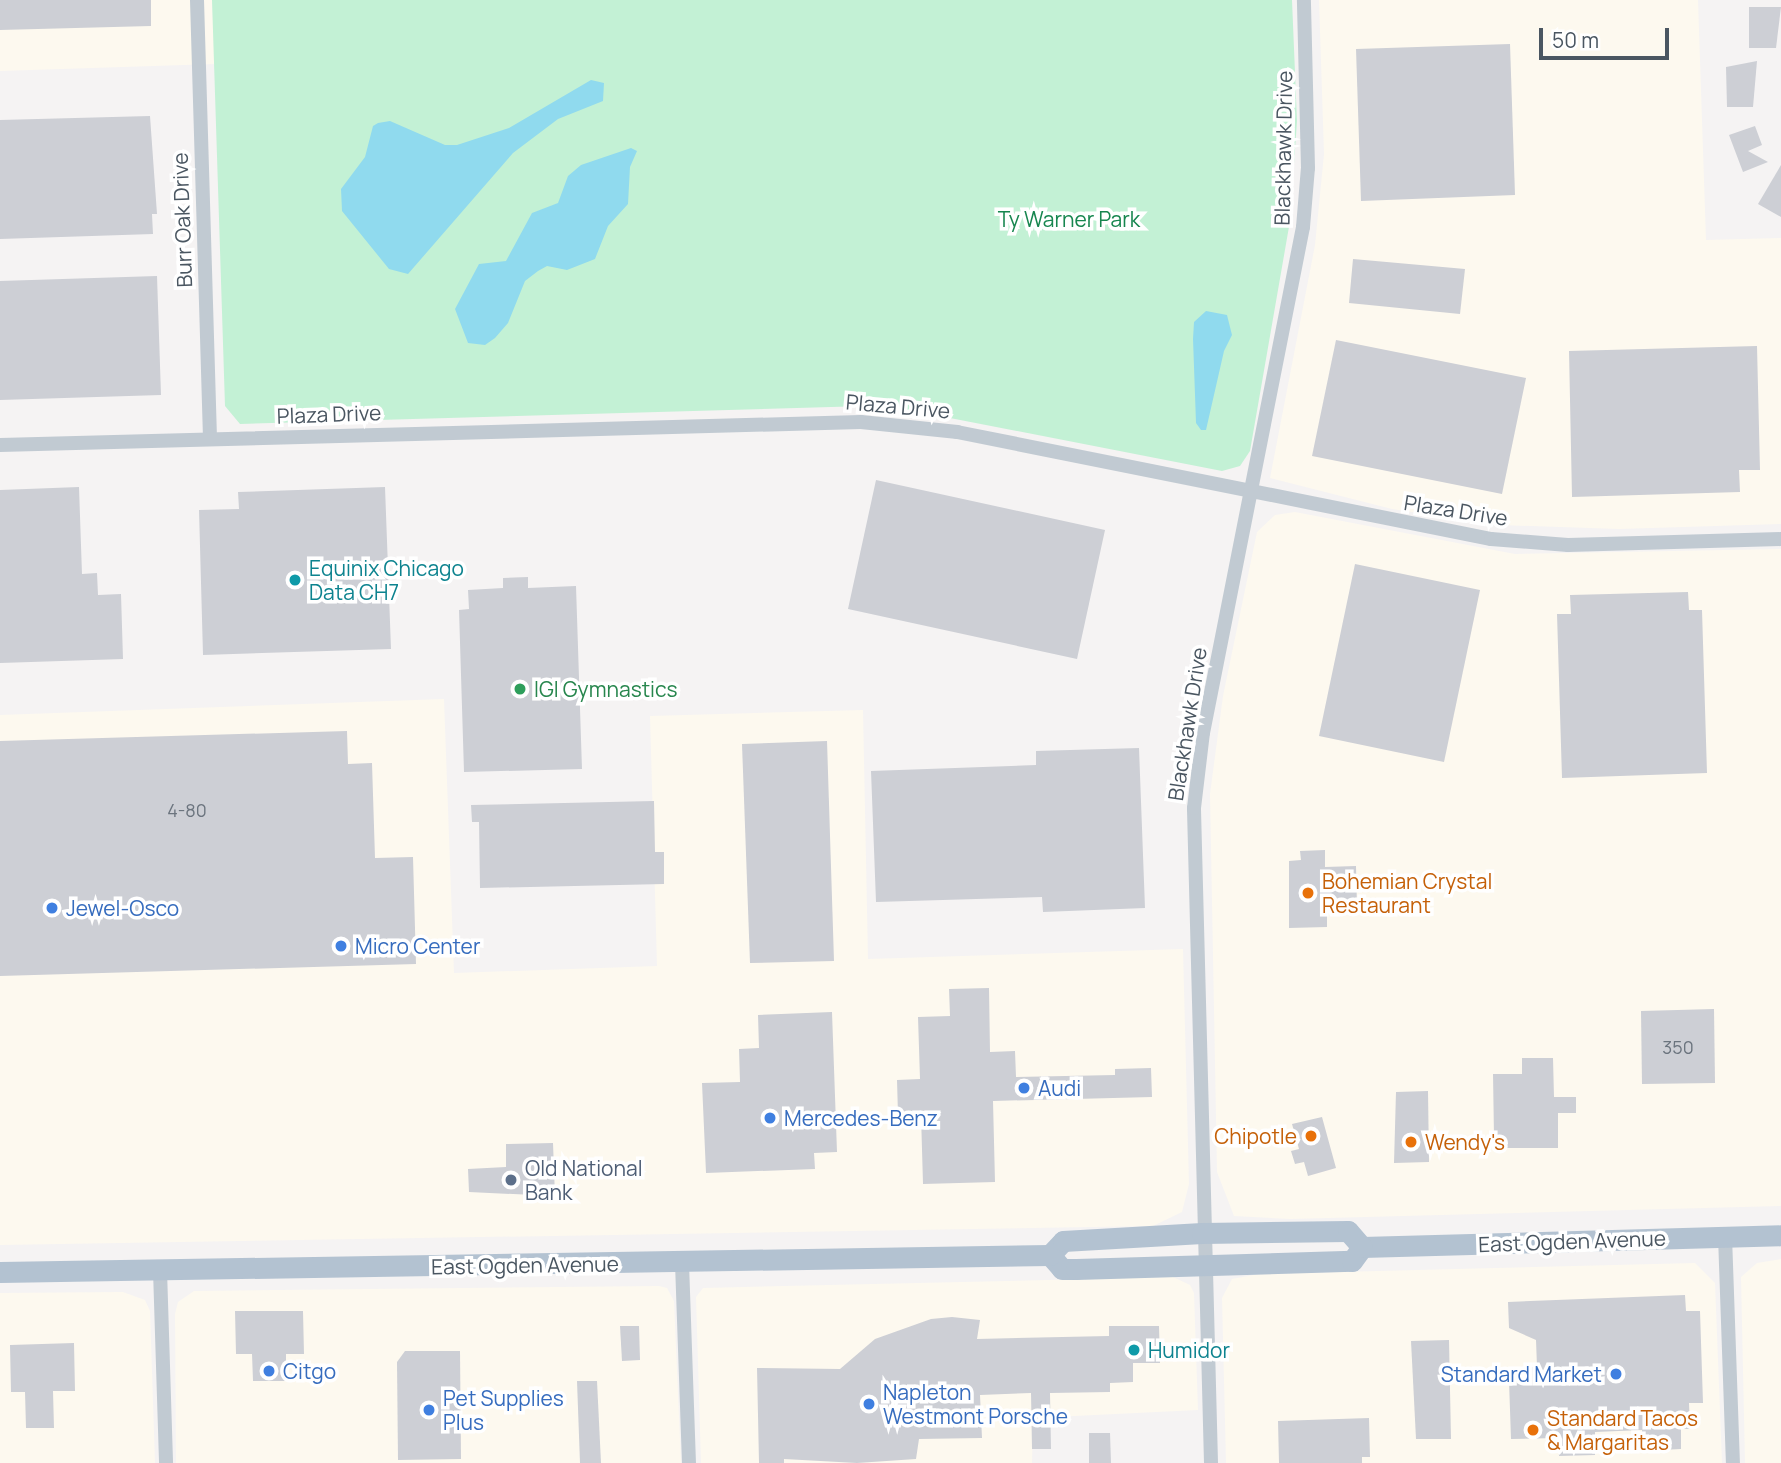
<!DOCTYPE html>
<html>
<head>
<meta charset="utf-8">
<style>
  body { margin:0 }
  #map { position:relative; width:1781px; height:1463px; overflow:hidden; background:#f5f3f3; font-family:Manrope,sans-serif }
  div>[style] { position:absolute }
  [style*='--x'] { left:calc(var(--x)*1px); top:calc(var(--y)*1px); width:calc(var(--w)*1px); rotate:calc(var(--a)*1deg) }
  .commercial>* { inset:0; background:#fdf9ef }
  .green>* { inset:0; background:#c3f1d5 }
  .water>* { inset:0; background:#90daee }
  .building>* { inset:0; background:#cdcfd5 }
  .street>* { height:14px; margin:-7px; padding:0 7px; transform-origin:7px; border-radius:7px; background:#c1cad2 }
  .primary>* { height:21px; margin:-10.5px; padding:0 10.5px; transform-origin:10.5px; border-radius:10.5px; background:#b3c2d1 }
  .dots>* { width:19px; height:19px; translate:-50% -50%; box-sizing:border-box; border:4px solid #fff; border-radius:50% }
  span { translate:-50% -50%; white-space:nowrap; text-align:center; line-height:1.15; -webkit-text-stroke:7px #fff; paint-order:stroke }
  .number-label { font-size:18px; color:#6b747e }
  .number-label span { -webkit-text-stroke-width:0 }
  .street-label { font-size:21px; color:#4a5661 }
  .park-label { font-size:21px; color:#17864f }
  .culture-label { font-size:21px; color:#0d838f }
  .left { translate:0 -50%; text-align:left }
  .leisure-label { font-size:21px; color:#27864d }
  .food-label { font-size:21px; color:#c56008 }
  .right { translate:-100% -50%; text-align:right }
  .shop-label { font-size:21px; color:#366cbe }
  .service-label { font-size:21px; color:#4e5e75 }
  .scale { position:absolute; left:1539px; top:28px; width:130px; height:32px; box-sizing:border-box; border:4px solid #4a5661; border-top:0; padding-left:9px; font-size:21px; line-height:24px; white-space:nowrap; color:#4a5661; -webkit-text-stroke:5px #fff; paint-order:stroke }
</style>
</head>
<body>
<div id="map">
  <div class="commercial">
    <i style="clip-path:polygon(0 0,212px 0,215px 64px,0 71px)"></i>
    <i style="clip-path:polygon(1319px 0,1698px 0,1706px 240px,1781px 238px,1781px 524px,1619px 529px,1499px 525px,1392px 509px,1270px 478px,1315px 245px,1324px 154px)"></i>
    <i style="clip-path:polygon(1295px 512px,1515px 554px,1781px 549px,1781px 1206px,1290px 1219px,1234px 1216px,1217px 1172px,1210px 794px,1223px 696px,1257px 532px,1275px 515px)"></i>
    <i style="clip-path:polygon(444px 699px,454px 973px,657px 966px,650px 716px,863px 710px,868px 959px,1183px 949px,1189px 1184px,1182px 1212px,1153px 1226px,0 1245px,0 715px)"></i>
    <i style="clip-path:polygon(1781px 1259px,1781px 1463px,1745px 1463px,1741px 1277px,1757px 1263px)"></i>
    <i style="clip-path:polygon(1695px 1263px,1715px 1283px,1722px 1463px,1226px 1463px,1222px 1298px,1232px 1279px,1259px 1274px)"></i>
    <i style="clip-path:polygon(1173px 1277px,1190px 1285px,1194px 1293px,1198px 1410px,1033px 1418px,1032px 1463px,701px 1463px,696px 1297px,703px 1288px)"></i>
    <i style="clip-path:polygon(659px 1286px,667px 1288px,674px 1301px,681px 1463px,176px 1463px,175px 1314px,178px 1302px,194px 1291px)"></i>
    <i style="clip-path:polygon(123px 1292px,145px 1300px,150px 1311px,155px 1463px,0 1463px,0 1293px)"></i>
  </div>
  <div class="green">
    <i style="clip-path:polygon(212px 0,1292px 0,1297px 121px,1290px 221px,1250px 451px,1240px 466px,1222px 471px,914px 411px,866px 406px,240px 424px,225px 406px)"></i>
  </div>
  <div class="water">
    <i style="clip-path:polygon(591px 80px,604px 83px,603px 101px,558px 119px,513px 153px,408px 274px,389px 269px,342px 211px,341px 189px,365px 157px,373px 126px,378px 123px,390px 121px,445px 145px,457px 145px,509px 128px)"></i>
    <i style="clip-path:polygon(631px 148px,637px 151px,630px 167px,628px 204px,608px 226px,595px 259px,567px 270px,547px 266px,538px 271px,525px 281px,508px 323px,495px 338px,485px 345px,468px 343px,455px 309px,479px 264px,506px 261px,532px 213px,558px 203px,568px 176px,581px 165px)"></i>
    <i style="clip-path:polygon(1206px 311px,1227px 315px,1232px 335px,1224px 351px,1206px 430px,1201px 430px,1196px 423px,1193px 339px,1194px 322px)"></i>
  </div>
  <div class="building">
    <i style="clip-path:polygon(0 0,151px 0,151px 26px,0 30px)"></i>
    <i style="clip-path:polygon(1749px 7px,1781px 7px,1776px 48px,1749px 48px)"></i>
    <i style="clip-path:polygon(1510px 44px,1515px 195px,1361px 201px,1356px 49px)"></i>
    <i style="clip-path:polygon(1757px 61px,1753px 107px,1727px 107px,1726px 67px)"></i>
    <i style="clip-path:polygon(150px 116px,157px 214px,152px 214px,153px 234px,0 239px,0 120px)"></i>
    <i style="clip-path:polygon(1755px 126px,1762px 145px,1748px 151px,1768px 162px,1743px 172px,1729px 135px)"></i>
    <i style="clip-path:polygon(1781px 165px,1781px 217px,1758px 204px)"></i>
    <i style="clip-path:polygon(1353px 259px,1465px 269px,1460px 314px,1349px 303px)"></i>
    <i style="clip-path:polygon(157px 276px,161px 395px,0 400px,0 281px)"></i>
    <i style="clip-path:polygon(1336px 340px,1526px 378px,1502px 494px,1312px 456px)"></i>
    <i style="clip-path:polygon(1757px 346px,1760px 470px,1739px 470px,1740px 492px,1572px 497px,1569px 351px)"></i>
    <i style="clip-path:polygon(876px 480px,1105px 530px,1077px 659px,848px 609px)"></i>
    <i style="clip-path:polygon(79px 487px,82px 574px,97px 573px,98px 595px,121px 594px,123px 659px,0 663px,0 490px)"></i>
    <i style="clip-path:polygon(385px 487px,391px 649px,203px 655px,199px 510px,239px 509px,238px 492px)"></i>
    <i style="clip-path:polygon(1355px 564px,1480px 590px,1444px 762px,1319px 736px)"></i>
    <i style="clip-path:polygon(528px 577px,528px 588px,576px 586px,582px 769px,464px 772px,459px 610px,469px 609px,468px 590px,503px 588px,503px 578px)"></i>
    <i style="clip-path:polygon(1688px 592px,1689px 610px,1702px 610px,1707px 773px,1562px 778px,1557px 614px,1571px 614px,1570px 595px)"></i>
    <i style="clip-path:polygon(347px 731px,348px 764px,372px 763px,375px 858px,413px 857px,416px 964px,0 976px,0 741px)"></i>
    <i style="clip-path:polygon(827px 741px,834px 961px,750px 963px,742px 744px)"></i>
    <i style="clip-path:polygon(1139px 748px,1145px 908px,1043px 912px,1042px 897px,876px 902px,871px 771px,1036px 765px,1036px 751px)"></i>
    <i style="clip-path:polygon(654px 801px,655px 852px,664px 852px,664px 884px,480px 888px,479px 822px,472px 822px,471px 805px)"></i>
    <i style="clip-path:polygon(1325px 850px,1325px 867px,1356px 866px,1357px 907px,1327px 908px,1327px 927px,1289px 928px,1289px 861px,1301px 860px,1300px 851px)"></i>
    <i style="clip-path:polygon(989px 988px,990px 1052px,1015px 1051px,1016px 1077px,1115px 1075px,1115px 1069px,1151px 1068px,1152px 1097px,993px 1101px,995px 1182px,923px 1184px,921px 1115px,898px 1115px,897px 1080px,920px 1079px,918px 1017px,950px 1016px,949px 989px)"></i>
    <i style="clip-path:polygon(1714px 1009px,1715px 1083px,1642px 1084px,1641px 1011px)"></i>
    <i style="clip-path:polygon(832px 1012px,837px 1152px,814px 1153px,815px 1169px,706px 1173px,702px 1083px,740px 1082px,739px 1049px,759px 1048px,758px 1015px)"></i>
    <i style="clip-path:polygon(1522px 1058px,1553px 1058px,1554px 1097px,1576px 1097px,1576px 1113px,1558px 1113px,1558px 1148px,1499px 1148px,1499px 1137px,1494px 1137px,1493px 1074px,1522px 1074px)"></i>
    <i style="clip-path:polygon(1428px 1091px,1429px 1162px,1394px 1163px,1396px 1092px)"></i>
    <i style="clip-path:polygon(1322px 1117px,1336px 1168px,1308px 1176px,1304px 1162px,1295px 1164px,1291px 1151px,1299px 1149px,1292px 1124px)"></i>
    <i style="clip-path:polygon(553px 1143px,555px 1196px,469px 1192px,468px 1169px,506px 1167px,506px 1144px)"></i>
    <i style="clip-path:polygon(1685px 1295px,1686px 1311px,1700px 1311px,1703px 1403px,1689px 1403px,1690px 1429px,1681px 1429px,1681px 1449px,1642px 1451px,1642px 1430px,1595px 1432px,1595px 1455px,1559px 1456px,1558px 1438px,1511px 1439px,1509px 1381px,1530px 1381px,1530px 1367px,1537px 1367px,1536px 1340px,1509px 1328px,1508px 1302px)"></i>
    <i style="clip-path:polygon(235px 1311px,303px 1311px,304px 1354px,286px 1354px,286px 1381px,253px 1381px,252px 1354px,236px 1354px)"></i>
    <i style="clip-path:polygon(952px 1317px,980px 1320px,977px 1339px,1109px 1336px,1109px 1326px,1159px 1326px,1160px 1363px,1133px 1363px,1133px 1382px,1110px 1383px,1110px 1392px,1050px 1393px,1051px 1449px,1032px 1449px,1031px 1393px,980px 1395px,982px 1438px,919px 1439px,916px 1459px,857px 1463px,784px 1459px,784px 1463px,759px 1463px,757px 1368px,840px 1369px,875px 1339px,931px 1319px)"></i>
    <i style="clip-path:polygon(620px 1326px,639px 1326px,640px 1360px,622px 1361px)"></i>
    <i style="clip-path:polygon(1449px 1340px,1451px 1439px,1416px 1439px,1411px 1341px)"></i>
    <i style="clip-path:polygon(74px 1343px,75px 1391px,53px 1391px,54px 1428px,26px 1428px,25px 1392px,11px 1392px,10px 1345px)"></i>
    <i style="clip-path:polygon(405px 1351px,460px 1351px,461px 1459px,398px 1460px,397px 1362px)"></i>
    <i style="clip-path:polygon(577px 1381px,597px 1381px,601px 1463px,580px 1463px)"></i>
    <i style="clip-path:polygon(1369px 1418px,1370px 1457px,1362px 1457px,1362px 1463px,1279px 1463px,1278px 1421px)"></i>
    <i style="clip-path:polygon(1089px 1433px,1110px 1433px,1111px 1463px,1089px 1463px)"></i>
  </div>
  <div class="street">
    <i style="--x:197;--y:0;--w:439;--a:88.3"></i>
    <i style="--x:0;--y:445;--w:861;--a:-1.53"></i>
    <i style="--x:861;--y:422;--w:97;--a:5.9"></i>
    <i style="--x:957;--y:432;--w:545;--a:11.33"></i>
    <i style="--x:1491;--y:539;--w:77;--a:4.5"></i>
    <i style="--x:1568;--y:545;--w:213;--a:-1.6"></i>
    <i style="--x:1725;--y:1236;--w:227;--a:88"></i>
    <i style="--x:682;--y:1263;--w:200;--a:88"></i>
    <i style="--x:160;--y:1270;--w:193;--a:88.2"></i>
    <i style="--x:1211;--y:1463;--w:655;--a:-91.49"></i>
    <i style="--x:1194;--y:808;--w:76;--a:-83.2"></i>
    <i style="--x:1203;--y:733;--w:516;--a:-78.82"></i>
    <i style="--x:1303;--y:227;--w:59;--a:-85.2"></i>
    <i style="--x:1308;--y:168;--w:168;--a:-91.4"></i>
  </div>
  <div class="primary">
    <i style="--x:1362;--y:1247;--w:419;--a:-1.6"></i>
    <i style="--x:1050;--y:1255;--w:18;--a:49"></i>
    <i style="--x:1062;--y:1269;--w:14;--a:0"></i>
    <i style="--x:1076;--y:1269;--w:276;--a:-1.7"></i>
    <i style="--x:1352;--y:1261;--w:17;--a:-54"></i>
    <i style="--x:0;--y:1272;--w:1050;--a:-0.93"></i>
    <i style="--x:1050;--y:1255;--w:19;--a:-47"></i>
    <i style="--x:1063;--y:1241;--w:139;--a:-3.3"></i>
    <i style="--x:1202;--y:1233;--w:146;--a:-0.8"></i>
    <i style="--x:1348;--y:1231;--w:21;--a:49"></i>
  </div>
  <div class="dots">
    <i style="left:295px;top:580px;background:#0f9aa8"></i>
    <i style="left:520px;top:689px;background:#2e9e5b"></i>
    <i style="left:1308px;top:893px;background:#e8710a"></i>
    <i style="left:52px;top:908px;background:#3f7fe0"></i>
    <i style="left:341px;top:946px;background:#3f7fe0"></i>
    <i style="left:1024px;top:1088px;background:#3f7fe0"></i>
    <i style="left:770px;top:1118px;background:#3f7fe0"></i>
    <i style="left:1311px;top:1136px;background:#e8710a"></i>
    <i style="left:1411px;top:1142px;background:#e8710a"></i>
    <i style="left:511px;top:1180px;background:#5c6f8a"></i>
    <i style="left:1134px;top:1350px;background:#0f9aa8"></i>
    <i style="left:269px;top:1371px;background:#3f7fe0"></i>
    <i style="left:1616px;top:1374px;background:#3f7fe0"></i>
    <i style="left:869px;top:1404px;background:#3f7fe0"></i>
    <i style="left:429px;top:1410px;background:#3f7fe0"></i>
    <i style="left:1533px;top:1430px;background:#e8710a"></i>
  </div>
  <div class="number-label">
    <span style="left:187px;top:810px">4-80</span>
    <span style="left:1678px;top:1047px">350</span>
  </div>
  <div class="street-label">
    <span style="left:1283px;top:148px;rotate:-89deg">Blackhawk Drive</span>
    <span style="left:182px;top:220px;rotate:-92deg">Burr Oak Drive</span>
    <span style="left:898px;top:406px;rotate:5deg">Plaza Drive</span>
    <span style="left:329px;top:414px;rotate:-2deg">Plaza Drive</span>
    <span style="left:1456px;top:510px;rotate:9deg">Plaza Drive</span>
    <span style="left:1187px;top:724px;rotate:-81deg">Blackhawk Drive</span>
    <span style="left:1572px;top:1241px;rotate:-2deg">East Ogden Avenue</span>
    <span style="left:525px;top:1265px;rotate:-1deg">East Ogden Avenue</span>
  </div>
  <div class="park-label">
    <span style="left:1069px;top:219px">Ty Warner Park</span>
  </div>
  <div class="culture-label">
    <span class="left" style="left:309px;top:580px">Equinix Chicago<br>Data CH7</span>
    <span class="left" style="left:1148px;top:1350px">Humidor</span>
  </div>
  <div class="leisure-label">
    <span class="left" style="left:534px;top:689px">IGI Gymnastics</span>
  </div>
  <div class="food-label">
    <span class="left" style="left:1322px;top:893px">Bohemian Crystal<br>Restaurant</span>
    <span class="right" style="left:1297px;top:1136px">Chipotle</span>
    <span class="left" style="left:1425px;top:1142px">Wendy's</span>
    <span class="left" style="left:1547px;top:1430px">Standard Tacos<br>&amp; Margaritas</span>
  </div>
  <div class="shop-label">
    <span class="left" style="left:66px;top:908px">Jewel-Osco</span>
    <span class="left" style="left:355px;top:946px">Micro Center</span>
    <span class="left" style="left:1038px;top:1088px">Audi</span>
    <span class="left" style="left:784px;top:1118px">Mercedes-Benz</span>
    <span class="left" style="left:283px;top:1371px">Citgo</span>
    <span class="right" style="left:1602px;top:1374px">Standard Market</span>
    <span class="left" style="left:883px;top:1404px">Napleton<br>Westmont Porsche</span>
    <span class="left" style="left:443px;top:1410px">Pet Supplies<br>Plus</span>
  </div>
  <div class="service-label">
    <span class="left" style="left:525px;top:1180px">Old National<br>Bank</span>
  </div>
  <div class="scale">50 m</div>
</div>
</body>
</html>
